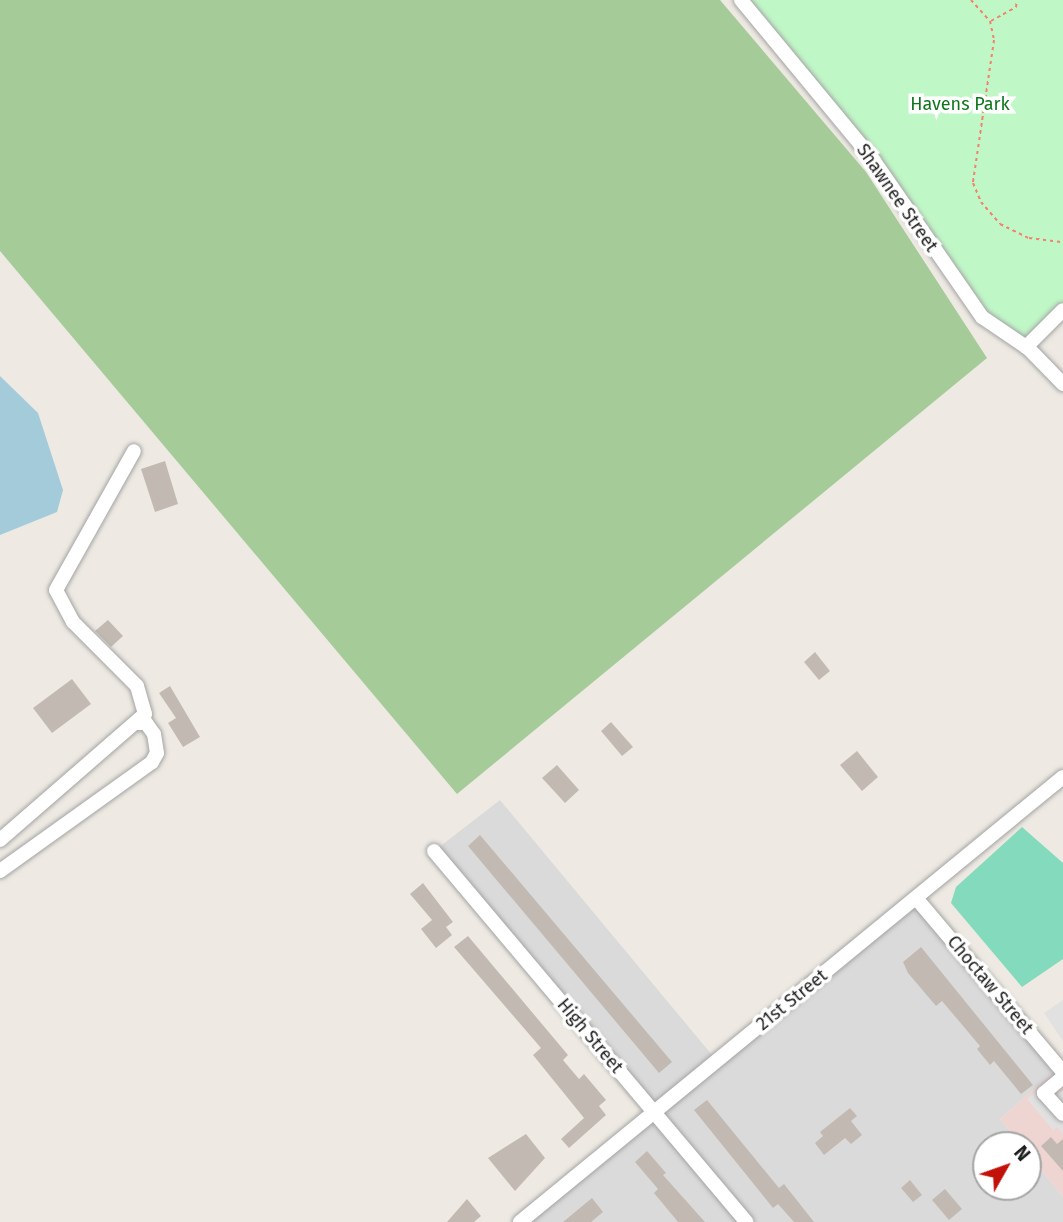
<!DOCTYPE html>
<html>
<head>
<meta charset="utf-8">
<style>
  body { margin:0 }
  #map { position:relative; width:1063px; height:1222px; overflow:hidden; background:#eeeae3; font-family:"Fira Sans",sans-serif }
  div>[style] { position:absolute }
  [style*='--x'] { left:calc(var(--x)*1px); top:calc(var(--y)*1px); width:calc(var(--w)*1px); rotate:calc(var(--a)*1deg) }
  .residential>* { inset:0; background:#dbdada }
  .commercial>* { inset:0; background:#eed5d2 }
  .forest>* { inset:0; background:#a5cb99 }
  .park>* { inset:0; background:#c0f7c7 }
  .pitch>* { inset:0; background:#83dabc }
  .parking>* { inset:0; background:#e1e1e1 }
  .water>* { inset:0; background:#a4cbda }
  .building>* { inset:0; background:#c2bab2 }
  .path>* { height:2px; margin-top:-1px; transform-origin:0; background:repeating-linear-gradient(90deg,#f4816d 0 3.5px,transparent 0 7px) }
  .roads { filter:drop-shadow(0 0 2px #a4a4a4) drop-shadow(0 0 2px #a4a4a4) }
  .minor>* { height:14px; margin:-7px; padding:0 7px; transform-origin:7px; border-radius:7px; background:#fff }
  span { translate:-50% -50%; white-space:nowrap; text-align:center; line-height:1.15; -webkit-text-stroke:7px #fff; paint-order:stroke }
  .park-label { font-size:18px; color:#10761d }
  .street-label { font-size:18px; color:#1d1d1d }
  .north { position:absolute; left:972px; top:1131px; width:70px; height:70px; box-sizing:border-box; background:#fff; border:2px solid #a5a5a5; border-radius:50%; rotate:50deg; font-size:19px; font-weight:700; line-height:28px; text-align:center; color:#1d1d1d }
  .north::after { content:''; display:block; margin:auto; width:24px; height:32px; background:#c11108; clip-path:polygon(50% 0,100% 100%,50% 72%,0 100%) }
</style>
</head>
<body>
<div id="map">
  <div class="residential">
    <i style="clip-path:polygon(500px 800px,717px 1061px,916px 898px,1059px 1067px,1000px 1119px,1021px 1145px,986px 1145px,986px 1187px,1028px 1187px,1028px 1154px,1063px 1197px,1063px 1222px,520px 1222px,654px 1111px,434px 851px)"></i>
  </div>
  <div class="commercial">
    <i style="clip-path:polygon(1059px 1067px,1063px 1072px,1063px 1197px,1028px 1154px,1028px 1145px,1021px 1145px,1000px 1119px)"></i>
  </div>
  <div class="forest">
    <i style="clip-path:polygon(0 0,720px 0,866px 172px,987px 358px,457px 794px,0 251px)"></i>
  </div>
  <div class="park">
    <i style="clip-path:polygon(741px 0,1063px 0,1063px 310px,1026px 347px,1007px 338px)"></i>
  </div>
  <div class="pitch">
    <i style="clip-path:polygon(1022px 827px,1063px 863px,1063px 959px,1022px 987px,951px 903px,956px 887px)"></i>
  </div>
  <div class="parking">
    <i style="clip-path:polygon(1063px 1000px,1063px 1041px,1044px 1013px)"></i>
    <i style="clip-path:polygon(1044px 1085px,1053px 1096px,1063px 1090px,1063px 1134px,1057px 1127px,1053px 1130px,1027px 1099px)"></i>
  </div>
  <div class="water">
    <i style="clip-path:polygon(0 376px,38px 413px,63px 490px,57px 512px,0 535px)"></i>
  </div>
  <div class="building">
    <i style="clip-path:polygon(165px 461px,178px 504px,155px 512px,141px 469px)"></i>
    <i style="clip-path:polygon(108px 620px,123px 636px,111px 647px,95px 631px)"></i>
    <i style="clip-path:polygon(815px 652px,830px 671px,819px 680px,804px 662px)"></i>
    <i style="clip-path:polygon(72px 679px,91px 704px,52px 733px,33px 708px)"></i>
    <i style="clip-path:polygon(170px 686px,200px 737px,183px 747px,168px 723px,176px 718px,159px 693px)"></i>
    <i style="clip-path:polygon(611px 722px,633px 747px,622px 756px,601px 731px)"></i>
    <i style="clip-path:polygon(857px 751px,878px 777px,862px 791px,840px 765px)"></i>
    <i style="clip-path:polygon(557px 765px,579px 790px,565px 803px,542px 778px)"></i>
    <i style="clip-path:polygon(480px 835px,672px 1062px,659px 1073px,468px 846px)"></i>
    <i style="clip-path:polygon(423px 883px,453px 922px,446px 927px,452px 935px,436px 948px,421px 929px,432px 920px,410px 894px)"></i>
    <i style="clip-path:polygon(468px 936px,568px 1055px,563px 1060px,579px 1079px,584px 1074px,606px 1100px,599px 1106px,606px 1115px,569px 1148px,561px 1139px,584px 1118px,533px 1055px,541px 1048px,454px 947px)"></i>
    <i style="clip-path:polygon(921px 947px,1033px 1085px,1021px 1094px,994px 1061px,990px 1065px,977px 1049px,980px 1046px,942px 1001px,936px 1006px,908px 973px,903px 962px)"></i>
    <i style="clip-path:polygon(707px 1100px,779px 1188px,784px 1184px,814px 1222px,794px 1222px,778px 1204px,773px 1208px,694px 1110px)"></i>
    <i style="clip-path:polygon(850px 1108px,857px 1116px,851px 1121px,862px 1135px,851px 1144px,845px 1138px,824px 1155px,815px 1143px,823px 1136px,820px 1132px)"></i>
    <i style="clip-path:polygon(526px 1134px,545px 1158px,515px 1191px,488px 1158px)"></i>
    <i style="clip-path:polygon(1051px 1137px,1057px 1144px,1063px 1139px,1063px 1171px,1041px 1146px)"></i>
    <i style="clip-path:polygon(647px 1151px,666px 1173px,663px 1175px,705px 1222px,678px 1222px,654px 1193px,658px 1189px,635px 1162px)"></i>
    <i style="clip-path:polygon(910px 1180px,922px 1195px,913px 1202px,901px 1188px)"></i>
    <i style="clip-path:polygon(945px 1189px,962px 1209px,949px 1220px,932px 1200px)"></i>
    <i style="clip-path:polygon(592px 1198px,603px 1212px,591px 1222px,563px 1222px)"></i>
    <i style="clip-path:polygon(467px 1199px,481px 1216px,474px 1222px,447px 1222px)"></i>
  </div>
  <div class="path">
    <i style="--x:971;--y:0;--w:28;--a:48"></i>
    <i style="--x:990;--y:21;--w:19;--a:78"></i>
    <i style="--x:994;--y:40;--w:145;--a:98.4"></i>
    <i style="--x:973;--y:183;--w:21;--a:67"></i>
    <i style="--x:981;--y:202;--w:29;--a:49"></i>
    <i style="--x:1000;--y:224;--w:32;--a:26"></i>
    <i style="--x:1029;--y:238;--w:34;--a:7"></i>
    <i style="--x:991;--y:21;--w:29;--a:-29"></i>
    <i style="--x:1016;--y:7;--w:7;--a:-82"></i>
  </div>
  <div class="roads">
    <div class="minor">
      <i style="--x:741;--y:0;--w:209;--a:50.4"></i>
      <i style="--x:874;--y:161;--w:190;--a:55.3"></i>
      <i style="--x:982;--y:317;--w:57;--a:34.2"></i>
      <i style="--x:1029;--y:349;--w:49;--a:45.8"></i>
      <i style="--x:1026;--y:347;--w:52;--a:-45"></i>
      <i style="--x:0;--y:840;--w:192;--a:-41"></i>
      <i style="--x:145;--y:714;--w:29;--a:-106"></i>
      <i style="--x:137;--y:686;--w:91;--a:-135"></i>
      <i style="--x:73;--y:622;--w:36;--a:-118"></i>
      <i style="--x:56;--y:590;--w:159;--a:-60.7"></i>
      <i style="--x:434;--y:851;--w:485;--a:49.9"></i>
      <i style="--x:0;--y:871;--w:187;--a:-35.6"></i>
      <i style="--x:152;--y:762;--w:10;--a:-61"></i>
      <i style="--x:157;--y:753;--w:19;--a:-99"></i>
      <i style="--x:154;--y:734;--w:14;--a:-126"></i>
      <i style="--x:146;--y:723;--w:9;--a:180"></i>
      <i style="--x:916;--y:898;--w:228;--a:49.8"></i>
      <i style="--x:1063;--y:1077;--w:25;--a:140"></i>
      <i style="--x:1044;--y:1093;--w:28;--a:48"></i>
      <i style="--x:520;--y:1222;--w:702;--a:-39.34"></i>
    </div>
  </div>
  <div class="park-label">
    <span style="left:960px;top:104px">Havens Park</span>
  </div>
  <div class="street-label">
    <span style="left:897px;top:198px;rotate:55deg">Shawnee Street</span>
    <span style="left:990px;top:985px;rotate:50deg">Choctaw Street</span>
    <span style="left:792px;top:1000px;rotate:-39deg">21st Street</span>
    <span style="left:590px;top:1036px;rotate:50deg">High Street</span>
  </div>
  <div class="north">N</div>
</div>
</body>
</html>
